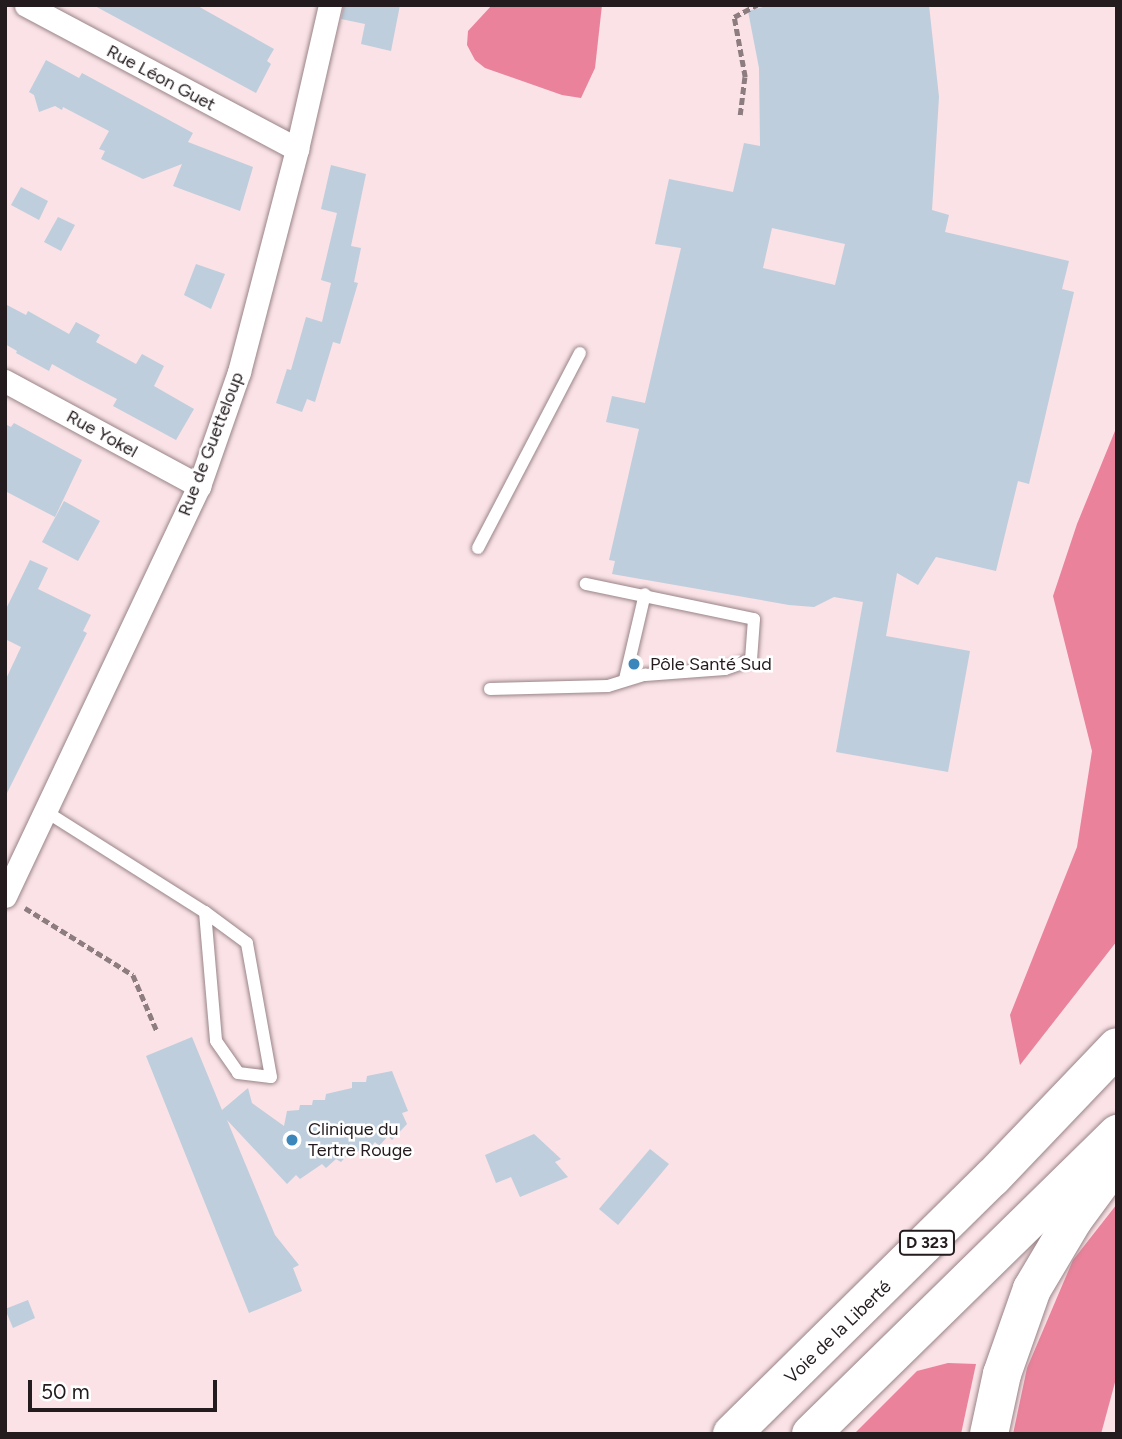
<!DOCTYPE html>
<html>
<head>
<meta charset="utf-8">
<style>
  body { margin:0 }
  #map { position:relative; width:1122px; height:1439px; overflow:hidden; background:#fae2e6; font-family:Figtree,sans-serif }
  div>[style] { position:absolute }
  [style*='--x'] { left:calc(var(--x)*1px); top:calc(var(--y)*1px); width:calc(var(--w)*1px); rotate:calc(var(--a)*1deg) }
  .forest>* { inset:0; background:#e9829a }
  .building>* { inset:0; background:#becedc }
  .path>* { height:4.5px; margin-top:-2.25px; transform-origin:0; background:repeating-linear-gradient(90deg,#8d7d80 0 7px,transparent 0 10.5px) }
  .roads { filter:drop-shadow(0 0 2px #998488) drop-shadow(0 0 2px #998488) }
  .lane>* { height:12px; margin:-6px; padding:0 6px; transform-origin:6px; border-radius:6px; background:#fff }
  .street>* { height:23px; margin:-11.5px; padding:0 11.5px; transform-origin:11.5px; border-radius:11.5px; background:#fff }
  .highway>* { height:38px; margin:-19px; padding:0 19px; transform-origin:19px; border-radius:19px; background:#fff }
  .dots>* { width:19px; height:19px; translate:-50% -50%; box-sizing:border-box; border:4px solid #fff; border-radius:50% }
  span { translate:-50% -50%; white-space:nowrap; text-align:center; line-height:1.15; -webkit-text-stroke:5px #fff; paint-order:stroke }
  .shield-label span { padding:2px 5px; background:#fff; border:2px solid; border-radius:5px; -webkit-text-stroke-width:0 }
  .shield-label { font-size:16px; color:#231b1d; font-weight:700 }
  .street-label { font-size:18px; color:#231b1d }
  .poi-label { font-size:18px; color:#231b1d }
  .left { translate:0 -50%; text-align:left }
  .frame { position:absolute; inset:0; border:7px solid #231b1d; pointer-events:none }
  .scale { position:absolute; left:28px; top:1380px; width:189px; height:32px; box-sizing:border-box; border:4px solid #231b1d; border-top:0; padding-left:9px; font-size:21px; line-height:24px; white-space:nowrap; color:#231b1d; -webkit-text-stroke:5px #fff; paint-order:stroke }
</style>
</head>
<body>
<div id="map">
  <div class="forest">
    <i style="clip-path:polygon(492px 5px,602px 5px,595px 68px,581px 98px,562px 95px,485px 68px,475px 60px,467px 45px,468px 31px)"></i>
    <i style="clip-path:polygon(1117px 426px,1117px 941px,1020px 1065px,1010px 1015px,1077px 847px,1092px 751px,1053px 596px,1077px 524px)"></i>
    <i style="clip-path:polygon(1117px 1204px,1117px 1375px,1101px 1434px,1013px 1434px,1027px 1368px,1073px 1260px)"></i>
    <i style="clip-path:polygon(948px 1363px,976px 1364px,961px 1434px,854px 1434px,917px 1371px)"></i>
  </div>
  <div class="building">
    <i style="clip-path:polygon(93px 5px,196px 5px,274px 49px,267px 61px,271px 64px,256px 93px)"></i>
    <i style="clip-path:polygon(344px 5px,400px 5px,391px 51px,361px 44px,365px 24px,341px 19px)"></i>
    <i style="clip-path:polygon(evenodd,770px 5px,929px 5px,939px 97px,932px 210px,949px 215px,945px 232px,1069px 261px,1062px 289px,1074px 292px,1041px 434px,1029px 484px,1018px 481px,996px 571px,936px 557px,918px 585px,897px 573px,886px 636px,970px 651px,948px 772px,836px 752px,863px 602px,834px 597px,814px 607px,789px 605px,612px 574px,615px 561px,609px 560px,639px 429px,606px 422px,612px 396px,645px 403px,681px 248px,655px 244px,669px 179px,733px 192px,744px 143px,760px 146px,759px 68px,748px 11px,770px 5px,772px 228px,845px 244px,835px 285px,763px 268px,772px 228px)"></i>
    <i style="clip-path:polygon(46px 60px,79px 78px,82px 73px,193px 133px,188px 142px,253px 167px,240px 211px,173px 186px,182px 164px,143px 179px,101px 159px,105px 151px,99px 149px,109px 131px,63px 107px,62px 110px,55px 106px,39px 112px,34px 95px,29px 92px)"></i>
    <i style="clip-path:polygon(331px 165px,366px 174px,351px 246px,361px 248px,354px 282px,358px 283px,340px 344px,333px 342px,315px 402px,307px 399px,302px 412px,276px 403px,287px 369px,291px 370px,306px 317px,322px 322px,331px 283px,321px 280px,337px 213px,321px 209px)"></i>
    <i style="clip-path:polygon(21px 187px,48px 201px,39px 220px,11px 205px)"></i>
    <i style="clip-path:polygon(58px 217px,75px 225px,61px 251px,44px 242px)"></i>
    <i style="clip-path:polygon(196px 264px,225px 274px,211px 309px,184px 295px)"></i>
    <i style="clip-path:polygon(5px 304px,26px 315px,28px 311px,69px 334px,76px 322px,100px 335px,96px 342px,136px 364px,142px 354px,164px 366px,154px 386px,194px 409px,176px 440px,113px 406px,117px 399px,77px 378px,52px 364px,49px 371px,16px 353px,17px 351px,5px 344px)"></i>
    <i style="clip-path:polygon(14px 423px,82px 460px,55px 517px,5px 491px,5px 424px,11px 427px)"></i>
    <i style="clip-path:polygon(64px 501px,100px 521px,78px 561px,42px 542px)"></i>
    <i style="clip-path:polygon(30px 560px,48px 568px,38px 589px,91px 615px,83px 631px,87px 633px,5px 797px,5px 681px,21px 647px,5px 639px,5px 611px)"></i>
    <i style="clip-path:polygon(192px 1037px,222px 1110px,248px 1088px,252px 1103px,284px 1126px,287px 1111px,299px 1110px,300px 1105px,312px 1105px,313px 1100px,325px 1100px,326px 1094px,352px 1088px,352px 1082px,366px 1082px,367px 1076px,392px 1071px,408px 1111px,402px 1113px,407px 1124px,392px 1140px,388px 1136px,379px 1146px,375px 1142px,366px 1152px,361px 1148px,353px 1157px,349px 1153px,341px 1162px,336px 1159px,326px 1168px,322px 1164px,300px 1179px,296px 1175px,287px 1184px,227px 1120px,275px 1235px,299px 1265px,293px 1268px,302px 1291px,249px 1313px,146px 1056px)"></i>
    <i style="clip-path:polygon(534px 1134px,561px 1159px,555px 1162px,568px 1177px,520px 1197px,511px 1177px,496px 1183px,485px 1155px)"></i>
    <i style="clip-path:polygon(650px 1149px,669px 1164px,618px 1225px,599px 1209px)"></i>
    <i style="clip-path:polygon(28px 1300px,35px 1318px,13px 1328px,5px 1309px)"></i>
  </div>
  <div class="path">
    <i style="--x:740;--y:115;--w:38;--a:-83"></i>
    <i style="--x:745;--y:77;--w:61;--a:-100.4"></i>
    <i style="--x:734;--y:17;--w:26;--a:-28"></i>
    <i style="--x:25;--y:908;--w:127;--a:31.8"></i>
    <i style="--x:133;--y:975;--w:61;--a:66.8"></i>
  </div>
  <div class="roads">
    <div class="lane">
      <i style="--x:478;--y:548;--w:220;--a:-62.4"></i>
      <i style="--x:625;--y:679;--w:87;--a:-76.8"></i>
      <i style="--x:490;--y:689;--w:118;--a:-1.5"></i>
      <i style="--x:608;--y:686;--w:39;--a:-17"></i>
      <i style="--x:645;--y:675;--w:80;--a:-4.3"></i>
      <i style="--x:725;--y:669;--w:28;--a:-19"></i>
      <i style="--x:751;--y:660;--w:41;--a:-85.8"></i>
      <i style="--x:754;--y:619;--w:172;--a:-168.2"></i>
      <i style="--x:45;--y:811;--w:189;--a:32.3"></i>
      <i style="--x:205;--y:912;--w:129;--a:85.1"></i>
      <i style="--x:216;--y:1041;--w:39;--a:55"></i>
      <i style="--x:238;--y:1073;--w:33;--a:7"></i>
      <i style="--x:271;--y:1077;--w:136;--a:-100.2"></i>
      <i style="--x:247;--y:943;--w:52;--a:-143.6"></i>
    </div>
    <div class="street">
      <i style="--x:26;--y:5;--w:307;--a:28"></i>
      <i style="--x:5;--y:381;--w:221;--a:28.4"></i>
      <i style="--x:5;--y:896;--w:454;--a:-64.7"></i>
      <i style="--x:199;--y:486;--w:121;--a:-70.7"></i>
      <i style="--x:239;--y:372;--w:230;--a:-75.4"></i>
      <i style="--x:297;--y:149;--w:148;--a:-77.1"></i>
    </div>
    <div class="highway">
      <i style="--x:732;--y:1434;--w:365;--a:-44.6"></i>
      <i style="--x:992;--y:1178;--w:181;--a:-46.3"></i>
      <i style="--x:811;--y:1434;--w:429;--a:-44.4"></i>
      <i style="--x:989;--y:1434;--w:61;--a:-77.8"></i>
      <i style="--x:1002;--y:1374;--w:90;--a:-70.6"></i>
      <i style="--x:1032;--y:1289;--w:80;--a:-59.3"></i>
      <i style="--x:1073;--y:1220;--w:74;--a:-53.7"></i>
    </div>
  </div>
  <div class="dots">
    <i style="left:634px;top:664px;background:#3b86ba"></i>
    <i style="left:292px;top:1140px;background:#3b86ba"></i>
  </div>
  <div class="shield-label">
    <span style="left:927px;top:1243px">D 323</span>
  </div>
  <div class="street-label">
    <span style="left:161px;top:78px;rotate:28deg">Rue Léon Guet</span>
    <span style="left:102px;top:434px;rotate:29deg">Rue Yokel</span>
    <span style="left:211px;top:444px;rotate:-69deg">Rue de Guetteloup</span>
    <span style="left:838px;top:1332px;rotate:-44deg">Voie de la Liberté</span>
  </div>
  <div class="poi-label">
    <span class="left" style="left:650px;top:664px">Pôle Santé Sud</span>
    <span class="left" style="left:308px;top:1140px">Clinique du<br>Tertre Rouge</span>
  </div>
  <div class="frame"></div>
  <div class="scale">50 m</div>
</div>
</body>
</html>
